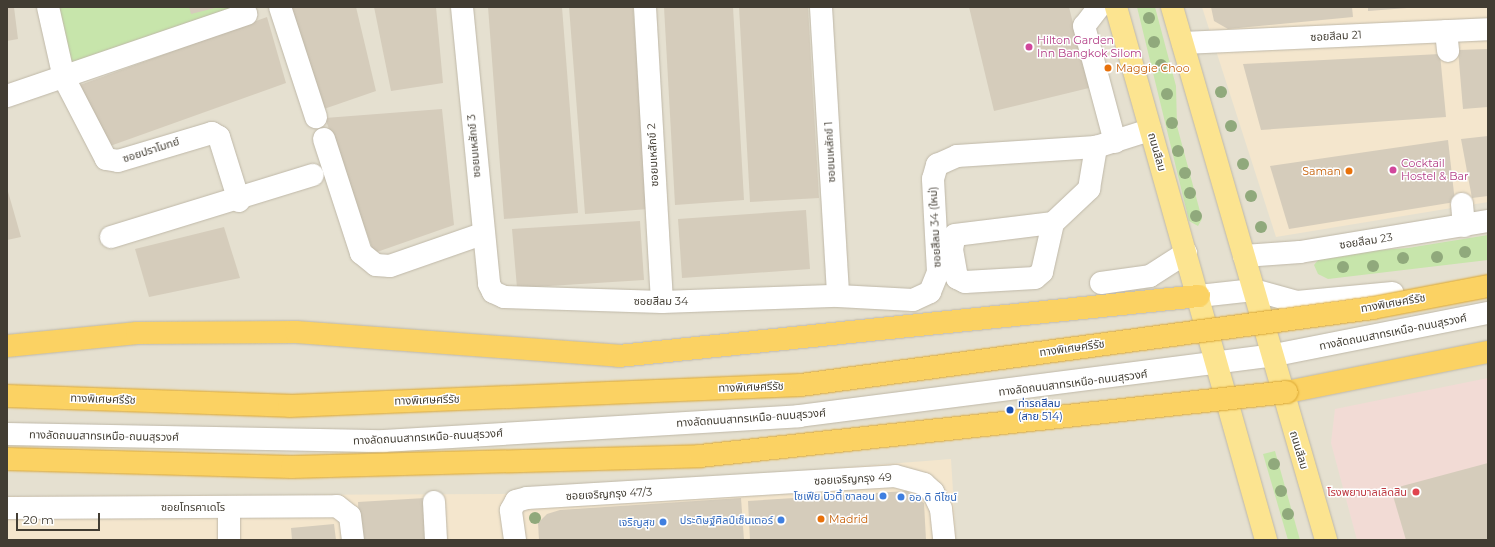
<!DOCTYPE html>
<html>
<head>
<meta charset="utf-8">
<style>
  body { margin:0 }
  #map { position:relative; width:1495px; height:547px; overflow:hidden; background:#f1ede2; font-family:Montserrat,"Noto Sans Thai",sans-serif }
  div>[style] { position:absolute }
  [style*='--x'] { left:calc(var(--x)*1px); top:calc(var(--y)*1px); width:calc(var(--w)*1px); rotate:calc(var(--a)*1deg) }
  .residential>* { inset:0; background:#e5e0d0 }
  .commercial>* { inset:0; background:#f4e6cd }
  .medical>* { inset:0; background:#f2dbd5 }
  .green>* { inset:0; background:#c7e5ab }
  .building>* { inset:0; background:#d5ccbb }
  .roads { filter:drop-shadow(0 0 1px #bfb8a8) drop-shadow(0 0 1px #bfb8a8) }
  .minor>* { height:22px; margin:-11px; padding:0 11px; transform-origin:11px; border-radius:11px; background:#fff }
  .major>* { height:22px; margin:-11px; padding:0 11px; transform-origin:11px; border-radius:11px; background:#fce490 }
  .highway>* { height:22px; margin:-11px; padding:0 11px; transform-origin:11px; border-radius:11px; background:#fbd263 }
  .bridges { filter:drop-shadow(0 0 1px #daa733) drop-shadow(0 0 1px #daa733) }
  .highway-bridge>* { height:22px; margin:-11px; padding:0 11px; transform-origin:11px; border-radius:11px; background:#fbd263 }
  .trees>* { width:12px; height:12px; margin:-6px; border-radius:50%; background:#90a97c }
  .dots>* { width:11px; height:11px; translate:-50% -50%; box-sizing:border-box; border:2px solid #fff; border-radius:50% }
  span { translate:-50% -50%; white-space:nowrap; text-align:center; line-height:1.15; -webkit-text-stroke:3px #fff; paint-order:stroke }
  .street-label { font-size:11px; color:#423d33 }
  .hotel-label { font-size:11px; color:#b23c85 }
  .left { translate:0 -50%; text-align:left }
  .food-label { font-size:11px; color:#c56008 }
  .right { translate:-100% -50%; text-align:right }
  .transit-label { font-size:11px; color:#164399 }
  .health-label { font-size:11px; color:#be3a42 }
  .shop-label { font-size:11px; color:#366cbe }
  .frame { position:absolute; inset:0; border:8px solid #423d33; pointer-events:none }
  .scale { position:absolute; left:16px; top:513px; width:84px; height:18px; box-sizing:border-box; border:2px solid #423d33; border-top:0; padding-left:5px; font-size:12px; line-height:14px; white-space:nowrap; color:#423d33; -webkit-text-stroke:3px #fff; paint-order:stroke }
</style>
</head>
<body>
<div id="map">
  <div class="residential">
    <i style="clip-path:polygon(7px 7px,1488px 7px,1488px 540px,7px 540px)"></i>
  </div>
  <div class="commercial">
    <i style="clip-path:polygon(1202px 7px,1488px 7px,1488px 202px,1276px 237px)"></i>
    <i style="clip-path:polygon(951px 459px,956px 540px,7px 540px,7px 496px,502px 494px)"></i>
  </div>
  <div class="medical">
    <i style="clip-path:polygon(1488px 378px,1488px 540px,1357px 540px,1331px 443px,1335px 409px)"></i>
  </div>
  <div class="green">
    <i style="clip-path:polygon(56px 7px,240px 7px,70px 69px)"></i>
    <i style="clip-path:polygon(1137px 7px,1155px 7px,1176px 86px,1177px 126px,1202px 219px,1198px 226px,1189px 221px)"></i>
    <i style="clip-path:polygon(1488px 235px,1488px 260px,1328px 279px,1318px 274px,1314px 265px,1323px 254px,1408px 248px)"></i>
    <i style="clip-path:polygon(1275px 451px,1300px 540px,1288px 540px,1263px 454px)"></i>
  </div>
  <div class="building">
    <i style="clip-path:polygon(7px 7px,14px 7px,18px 39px,7px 41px)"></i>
    <i style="clip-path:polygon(189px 7px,215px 7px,215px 8px,191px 14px)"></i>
    <i style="clip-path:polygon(290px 7px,356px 7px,376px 91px,321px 110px)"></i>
    <i style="clip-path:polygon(374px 7px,436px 7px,443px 83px,391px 91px)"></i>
    <i style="clip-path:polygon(488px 7px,562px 7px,578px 213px,504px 219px)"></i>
    <i style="clip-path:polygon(569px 7px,633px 7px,648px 209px,585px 214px)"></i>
    <i style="clip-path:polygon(664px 7px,733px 7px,744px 200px,675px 205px)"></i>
    <i style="clip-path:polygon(739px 7px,808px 7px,819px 198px,750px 202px)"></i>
    <i style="clip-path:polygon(969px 7px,1069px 7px,1089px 88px,994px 111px)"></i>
    <i style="clip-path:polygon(1211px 7px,1352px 7px,1353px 17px,1228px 29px,1214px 21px)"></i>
    <i style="clip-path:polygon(1368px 7px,1407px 7px,1407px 8px,1368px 11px)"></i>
    <i style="clip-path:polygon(267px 17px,286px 83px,110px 146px,80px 85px)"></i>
    <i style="clip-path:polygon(1488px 49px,1488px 107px,1463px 109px,1458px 50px)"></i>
    <i style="clip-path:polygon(1440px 54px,1446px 117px,1261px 130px,1243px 64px)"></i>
    <i style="clip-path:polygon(442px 109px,454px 225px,374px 253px,325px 118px)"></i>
    <i style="clip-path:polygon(1488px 136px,1488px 196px,1472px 198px,1461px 139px)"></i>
    <i style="clip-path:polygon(1448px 140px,1455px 202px,1289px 229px,1270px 166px)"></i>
    <i style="clip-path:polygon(7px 188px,21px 237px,7px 240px)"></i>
    <i style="clip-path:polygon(806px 210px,810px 269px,682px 278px,678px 219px)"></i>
    <i style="clip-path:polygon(640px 221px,644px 280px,517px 288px,512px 229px)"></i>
    <i style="clip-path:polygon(224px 227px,240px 278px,149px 297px,135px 249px)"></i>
    <i style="clip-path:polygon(1488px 463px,1488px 540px,1406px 540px,1391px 489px)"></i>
    <i style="clip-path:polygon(907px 491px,924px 503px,926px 540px,750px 540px,748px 501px)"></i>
    <i style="clip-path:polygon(425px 498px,428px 540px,360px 540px,358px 502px)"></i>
    <i style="clip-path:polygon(741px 498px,744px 540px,539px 540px,538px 523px,547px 514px,560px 510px)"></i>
    <i style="clip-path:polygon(334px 524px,336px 540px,292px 540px,291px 528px)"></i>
  </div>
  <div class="roads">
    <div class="minor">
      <i style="--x:48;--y:7;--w:73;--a:77.3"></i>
      <i style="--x:64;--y:78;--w:91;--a:62.6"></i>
      <i style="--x:106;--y:159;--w:12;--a:9"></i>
      <i style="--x:118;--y:161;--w:98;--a:-16.6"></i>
      <i style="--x:212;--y:133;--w:8;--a:30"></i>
      <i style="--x:219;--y:137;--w:67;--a:72.6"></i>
      <i style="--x:280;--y:7;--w:116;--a:71.9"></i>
      <i style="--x:462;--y:7;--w:278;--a:84.4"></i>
      <i style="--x:489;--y:284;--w:9;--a:63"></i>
      <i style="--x:493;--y:292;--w:12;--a:24"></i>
      <i style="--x:504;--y:297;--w:158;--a:1.8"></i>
      <i style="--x:662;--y:302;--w:176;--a:-2"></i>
      <i style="--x:838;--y:296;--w:75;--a:3.1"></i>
      <i style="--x:913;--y:300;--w:19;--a:-25"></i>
      <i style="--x:930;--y:292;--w:22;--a:-68"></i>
      <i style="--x:938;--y:272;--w:93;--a:-93.1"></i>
      <i style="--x:933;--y:179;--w:15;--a:-74"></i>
      <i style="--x:937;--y:165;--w:22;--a:-24"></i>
      <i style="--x:957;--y:156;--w:139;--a:-3.7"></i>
      <i style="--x:1096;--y:147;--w:57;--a:-17.5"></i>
      <i style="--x:645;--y:7;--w:295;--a:86.7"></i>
      <i style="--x:821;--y:7;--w:289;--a:86.6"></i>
      <i style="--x:1099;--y:7;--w:24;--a:128"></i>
      <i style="--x:1084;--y:26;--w:120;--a:75"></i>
      <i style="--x:1446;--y:31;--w:20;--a:84"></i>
      <i style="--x:1183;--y:43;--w:305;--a:-2.6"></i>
      <i style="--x:7;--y:96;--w:253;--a:-18.9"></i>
      <i style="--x:324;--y:139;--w:120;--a:72"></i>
      <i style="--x:361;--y:253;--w:19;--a:39"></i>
      <i style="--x:376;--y:265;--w:14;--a:4"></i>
      <i style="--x:390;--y:266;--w:97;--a:-19.2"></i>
      <i style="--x:1462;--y:204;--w:22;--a:85"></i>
      <i style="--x:1053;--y:223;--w:50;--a:102.7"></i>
      <i style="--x:1042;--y:272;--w:9;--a:139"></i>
      <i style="--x:1035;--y:278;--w:70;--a:176.7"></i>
      <i style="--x:965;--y:282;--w:9;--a:-153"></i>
      <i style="--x:957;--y:278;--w:29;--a:-100"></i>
      <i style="--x:952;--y:249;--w:14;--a:-78"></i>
      <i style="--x:955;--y:235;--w:99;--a:-7"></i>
      <i style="--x:1053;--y:223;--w:50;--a:-43.4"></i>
      <i style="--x:1089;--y:189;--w:43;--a:-80.5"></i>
      <i style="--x:111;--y:237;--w:211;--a:-17.1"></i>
      <i style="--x:1244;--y:256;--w:56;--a:-4.1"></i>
      <i style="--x:1300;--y:252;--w:191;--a:-9.4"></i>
      <i style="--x:1101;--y:283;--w:49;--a:-8.1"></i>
      <i style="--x:1150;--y:276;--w:43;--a:-32.6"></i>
      <i style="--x:1199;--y:296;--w:55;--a:-6.2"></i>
      <i style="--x:1254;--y:290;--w:45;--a:15.6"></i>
      <i style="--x:1297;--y:302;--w:96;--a:-5.4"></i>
      <i style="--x:7;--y:434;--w:377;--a:1.1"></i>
      <i style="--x:384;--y:441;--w:416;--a:-3.4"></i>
      <i style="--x:799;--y:416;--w:475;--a:-7.3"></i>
      <i style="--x:1270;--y:356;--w:222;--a:-11.2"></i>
      <i style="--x:434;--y:502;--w:38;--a:87"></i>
      <i style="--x:7;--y:508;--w:330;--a:-0.3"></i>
      <i style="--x:337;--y:506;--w:16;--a:38"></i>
      <i style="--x:350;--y:516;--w:24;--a:83"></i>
      <i style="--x:229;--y:540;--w:33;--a:-90"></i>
      <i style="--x:515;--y:540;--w:30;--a:-98"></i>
      <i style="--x:511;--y:510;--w:10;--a:-61"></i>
      <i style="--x:516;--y:501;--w:11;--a:-15"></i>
      <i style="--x:527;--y:498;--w:369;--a:-3.4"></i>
      <i style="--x:895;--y:476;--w:30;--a:15"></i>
      <i style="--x:924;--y:484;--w:12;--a:42"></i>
      <i style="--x:933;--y:492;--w:19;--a:65"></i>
      <i style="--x:941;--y:509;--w:31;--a:84"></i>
    </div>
    <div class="major">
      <i style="--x:1116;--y:7;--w:554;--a:74.28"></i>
      <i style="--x:1172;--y:7;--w:555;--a:73.88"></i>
    </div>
    <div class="highway">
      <i style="--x:7;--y:346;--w:131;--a:-5.7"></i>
      <i style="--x:137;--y:333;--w:159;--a:-0.4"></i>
      <i style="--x:296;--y:332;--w:324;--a:4.2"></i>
      <i style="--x:619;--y:356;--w:583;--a:-5.91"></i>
      <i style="--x:1287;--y:392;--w:205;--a:-11.3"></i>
    </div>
  </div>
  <div class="bridges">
    <div class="highway-bridge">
      <i style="--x:7;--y:396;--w:282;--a:2"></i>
      <i style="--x:289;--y:406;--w:512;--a:-2.35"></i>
      <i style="--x:801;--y:385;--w:577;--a:-7.67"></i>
      <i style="--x:1373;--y:308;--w:117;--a:-10.8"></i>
      <i style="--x:7;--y:459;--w:285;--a:1.6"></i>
      <i style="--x:292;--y:467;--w:408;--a:-1.5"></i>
      <i style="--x:700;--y:456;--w:590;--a:-6.22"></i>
    </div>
  </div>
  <div class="trees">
    <i style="left:1149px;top:18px"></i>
    <i style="left:1154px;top:42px"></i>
    <i style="left:1161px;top:65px"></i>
    <i style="left:1221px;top:92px"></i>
    <i style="left:1167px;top:94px"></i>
    <i style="left:1172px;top:123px"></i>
    <i style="left:1231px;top:126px"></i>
    <i style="left:1178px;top:151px"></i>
    <i style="left:1243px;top:164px"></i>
    <i style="left:1185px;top:173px"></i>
    <i style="left:1190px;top:193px"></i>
    <i style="left:1251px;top:196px"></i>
    <i style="left:1196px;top:216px"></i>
    <i style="left:1261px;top:227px"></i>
    <i style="left:1465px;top:252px"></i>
    <i style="left:1437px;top:257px"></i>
    <i style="left:1403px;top:258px"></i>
    <i style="left:1373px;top:266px"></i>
    <i style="left:1343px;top:267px"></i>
    <i style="left:1274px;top:464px"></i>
    <i style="left:1281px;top:491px"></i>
    <i style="left:1288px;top:514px"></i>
    <i style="left:535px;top:518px"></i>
  </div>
  <div class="dots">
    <i style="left:1029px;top:47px;background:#d1479c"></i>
    <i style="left:1108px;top:68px;background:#e8710a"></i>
    <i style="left:1393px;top:170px;background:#d1479c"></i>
    <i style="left:1349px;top:171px;background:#e8710a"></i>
    <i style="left:1010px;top:410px;background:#1a4fb4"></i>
    <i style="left:1416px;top:492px;background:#e0444e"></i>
    <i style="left:883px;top:496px;background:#3f7fe0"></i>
    <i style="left:901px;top:497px;background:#3f7fe0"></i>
    <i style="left:821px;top:519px;background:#e8710a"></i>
    <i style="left:781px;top:520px;background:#3f7fe0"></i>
    <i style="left:663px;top:522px;background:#3f7fe0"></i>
  </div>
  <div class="street-label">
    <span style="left:1336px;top:36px;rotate:-3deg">ซอยสีลม 21</span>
    <span style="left:474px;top:146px;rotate:-95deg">ซอยมเหสักข์ 3</span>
    <span style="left:151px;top:150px;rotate:-18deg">ซอยปราโมทย์</span>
    <span style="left:830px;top:152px;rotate:-93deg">ซอยมเหสักข์ 1</span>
    <span style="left:1157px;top:152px;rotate:74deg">ถนนสีลม</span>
    <span style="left:653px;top:155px;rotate:-93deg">ซอยมเหสักข์ 2</span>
    <span style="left:935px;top:227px;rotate:-93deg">ซอยสีลม 34 (ใหม่)</span>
    <span style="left:1366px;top:241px;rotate:-9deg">ซอยสีลม 23</span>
    <span style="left:661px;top:301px">ซอยสีลม 34</span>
    <span style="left:1393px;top:303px;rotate:-10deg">ทางพิเศษศรีรัช</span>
    <span style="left:1393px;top:332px;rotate:-11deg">ทางลัดถนนสาทรเหนือ-ถนนสุรวงศ์</span>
    <span style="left:1072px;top:348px;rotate:-8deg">ทางพิเศษศรีรัช</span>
    <span style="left:1073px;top:383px;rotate:-7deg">ทางลัดถนนสาทรเหนือ-ถนนสุรวงศ์</span>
    <span style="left:751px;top:387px;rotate:-2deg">ทางพิเศษศรีรัช</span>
    <span style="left:103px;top:399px;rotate:2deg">ทางพิเศษศรีรัช</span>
    <span style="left:427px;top:400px;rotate:-2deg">ทางพิเศษศรีรัช</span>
    <span style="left:751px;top:418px;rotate:-4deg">ทางลัดถนนสาทรเหนือ-ถนนสุรวงศ์</span>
    <span style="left:104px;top:436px;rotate:1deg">ทางลัดถนนสาทรเหนือ-ถนนสุรวงศ์</span>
    <span style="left:428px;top:437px;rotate:-3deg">ทางลัดถนนสาทรเหนือ-ถนนสุรวงศ์</span>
    <span style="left:1299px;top:450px;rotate:73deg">ถนนสีลม</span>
    <span style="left:853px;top:479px;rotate:-3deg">ซอยเจริญกรุง 49</span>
    <span style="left:609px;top:494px;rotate:-3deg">ซอยเจริญกรุง 47/3</span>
    <span style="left:193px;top:507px">ซอยโทรคาเดโร</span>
  </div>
  <div class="hotel-label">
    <span class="left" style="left:1037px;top:47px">Hilton Garden<br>Inn Bangkok Silom</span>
    <span class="left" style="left:1401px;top:170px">Cocktail<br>Hostel &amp; Bar</span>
  </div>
  <div class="food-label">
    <span class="left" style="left:1116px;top:68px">Maggie Choo</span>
    <span class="right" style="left:1341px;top:171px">Saman</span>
    <span class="left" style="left:829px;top:519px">Madrid</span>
  </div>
  <div class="transit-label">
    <span class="left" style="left:1018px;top:410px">ท่ารถสีลม<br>(สาย 514)</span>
  </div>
  <div class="health-label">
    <span class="right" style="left:1407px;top:492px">โรงพยาบาลเลิดสิน</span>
  </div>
  <div class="shop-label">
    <span class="right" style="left:875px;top:496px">โซเฟีย บิวตี้ ซาลอน</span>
    <span class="left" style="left:909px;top:497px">ออ ดิ ดีไซน์</span>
    <span class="right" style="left:773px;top:520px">ประดิษฐ์ศิลป์เซ็นเตอร์</span>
    <span class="right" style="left:655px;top:522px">เจริญสุข</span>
  </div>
  <div class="frame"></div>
  <div class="scale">20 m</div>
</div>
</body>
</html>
